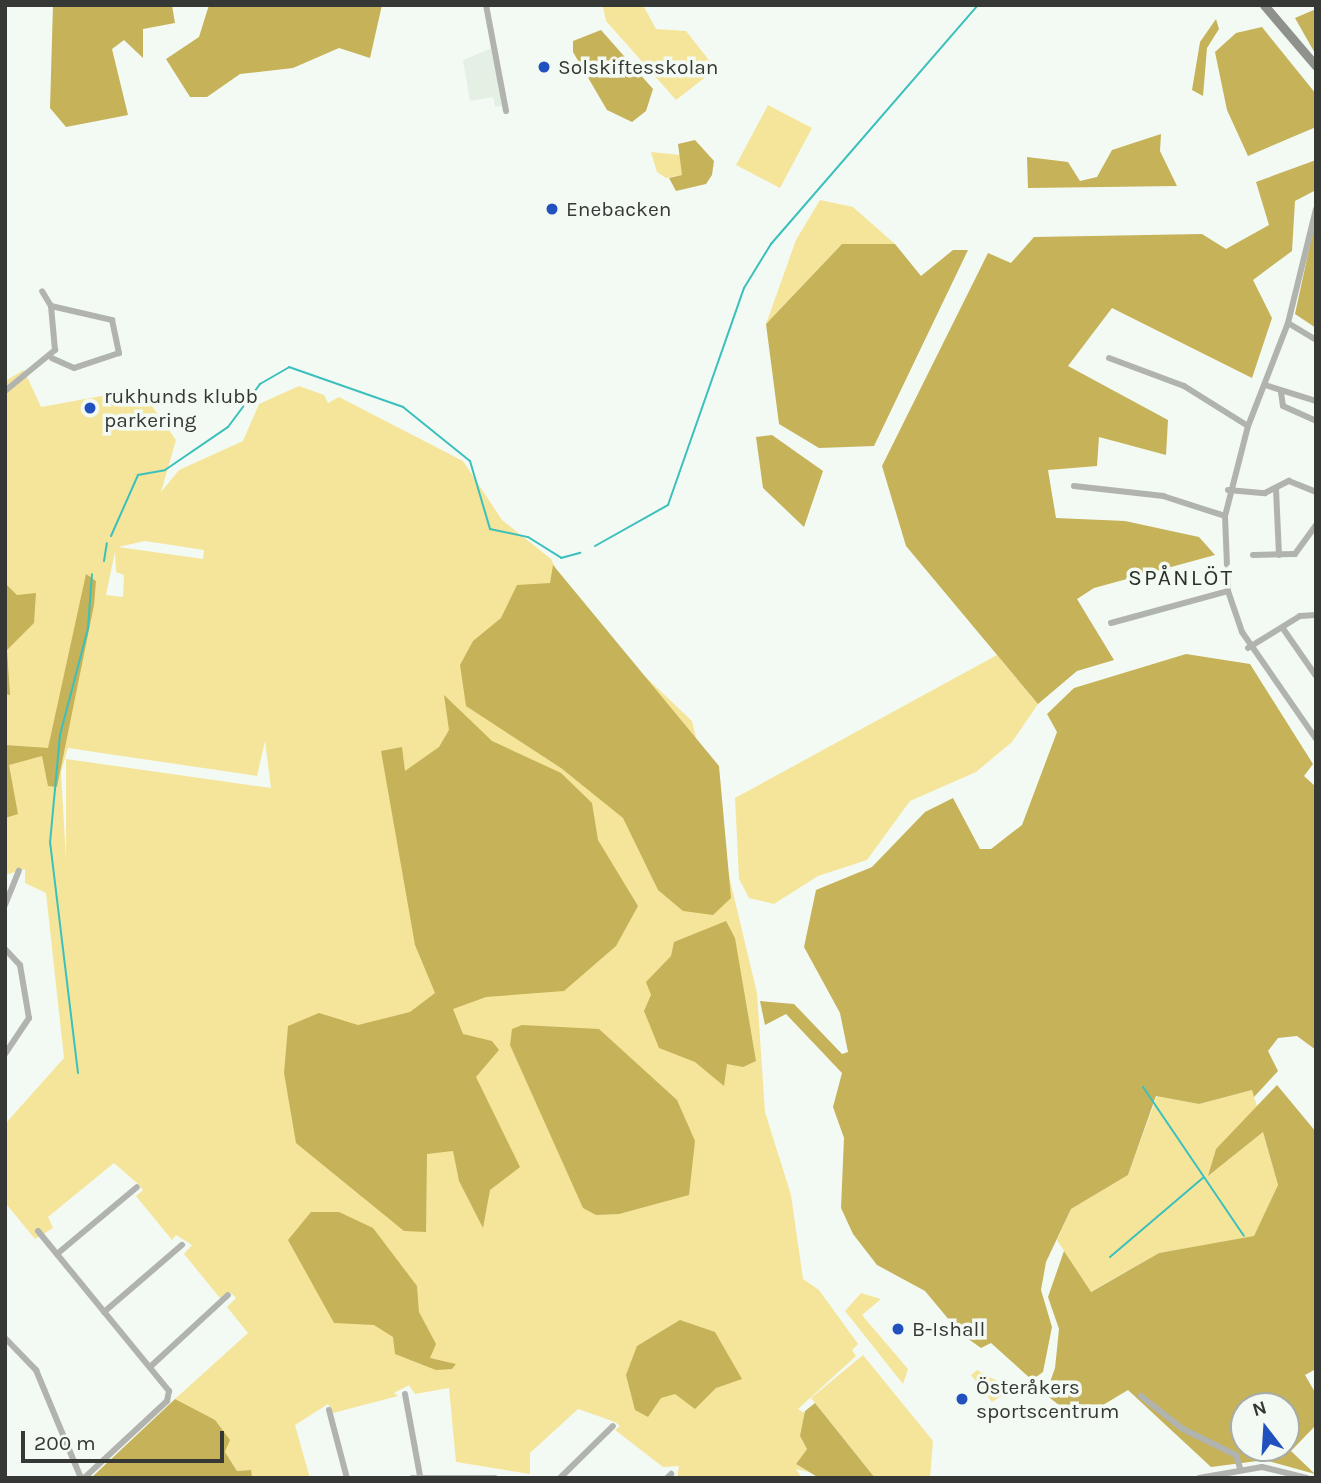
<!DOCTYPE html>
<html>
<head>
<meta charset="utf-8">
<style>
  body { margin:0 }
  #map { position:relative; width:1321px; height:1483px; overflow:hidden; background:#f3faf3; font-family:Karla,sans-serif }
  div>[style] { position:absolute }
  [style*='--x'] { left:calc(var(--x)*1px); top:calc(var(--y)*1px); width:calc(var(--w)*1px); rotate:calc(var(--a)*1deg) }
  .built>* { inset:0; background:#e3f0e3 }
  .green>* { inset:0; background:#f5e59b }
  .forest>* { inset:0; background:#c5b259 }
  .stream>* { height:2px; margin:-1px; padding:0 1px; transform-origin:1px; border-radius:1px; background:#3bc0bd }
  .street>* { height:6px; margin:-3px; padding:0 3px; transform-origin:3px; border-radius:3px; background:#b1b3af }
  .secondary>* { height:9px; margin:-4.5px; padding:0 4.5px; transform-origin:4.5px; border-radius:4.5px; background:#8f918c }
  .dots>* { width:19px; height:19px; translate:-50% -50%; box-sizing:border-box; border:4px solid #f3faf3; border-radius:50% }
  span { translate:-50% -50%; white-space:nowrap; text-align:center; line-height:1.15; -webkit-text-stroke:7px #f3faf3; paint-order:stroke }
  .poi-label { font-size:21px; color:#353835 }
  .left { translate:0 -50%; text-align:left }
  .neighbourhood-label { font-size:23px; color:#2c312c; letter-spacing:2px }
  .frame { position:absolute; inset:0; border:7px solid #353835; pointer-events:none }
  .north { position:absolute; left:1230px; top:1392px; width:70px; height:70px; box-sizing:border-box; background:#f3faf3; border:2px solid #a7aca7; border-radius:50%; rotate:343deg; font-size:19px; font-weight:700; line-height:28px; text-align:center; color:#353835 }
  .north::after { content:''; display:block; margin:auto; width:24px; height:32px; background:#2051bf; clip-path:polygon(50% 0,100% 100%,50% 72%,0 100%) }
  .scale { position:absolute; left:21px; top:1431px; width:203px; height:32px; box-sizing:border-box; border:4px solid #353835; border-top:0; padding-left:9px; font-size:21px; line-height:24px; white-space:nowrap; color:#353835; -webkit-text-stroke:5px #f3faf3; paint-order:stroke }
</style>
</head>
<body>
<div id="map">
  <div class="built">
    <i style="clip-path:polygon(492px 48px,502px 106px,495px 107px,493px 97px,470px 101px,463px 60px)"></i>
  </div>
  <div class="green">
    <i style="clip-path:polygon(643px 5px,656px 29px,686px 31px,716px 69px,676px 100px,606px 21px,603px 7px)"></i>
    <i style="clip-path:polygon(768px 105px,812px 128px,780px 188px,736px 165px)"></i>
    <i style="clip-path:polygon(651px 152px,681px 155px,682px 175px,666px 178px,657px 172px)"></i>
    <i style="clip-path:polygon(820px 200px,853px 207px,895px 244px,842px 244px,766px 324px,796px 240px)"></i>
    <i style="clip-path:polygon(evenodd,24px 370px,41px 407px,140px 389px,176px 440px,161px 492px,179px 470px,243px 441px,259px 404px,299px 386px,324px 395px,328px 403px,339px 397px,463px 461px,502px 520px,551px 559px,577px 612px,692px 721px,757px 993px,765px 1112px,791px 1195px,803px 1279px,819px 1290px,858px 1344px,852px 1350px,856px 1356px,798px 1409px,808px 1415px,800px 1436px,807px 1449px,796px 1464px,808px 1472px,796px 1469px,802px 1478px,677px 1478px,679px 1466px,663px 1467px,615px 1430px,620px 1426px,615px 1422px,578px 1409px,530px 1453px,530px 1474px,456px 1462px,449px 1388px,415px 1394px,409px 1385px,394px 1393px,398px 1396px,333px 1413px,328px 1404px,295px 1425px,310px 1478px,252px 1478px,250px 1470px,237px 1471px,225px 1452px,228px 1446px,208px 1420px,175px 1399px,248px 1333px,227px 1307px,236px 1298px,230px 1292px,220px 1298px,184px 1254px,192px 1245px,176px 1235px,172px 1240px,136px 1196px,143px 1190px,138px 1184px,114px 1163px,48px 1217px,53px 1228px,35px 1239px,7px 1205px,5px 1124px,64px 1058px,46px 893px,25px 883px,25px 869px,5px 875px,5px 381px,24px 370px,145px 541px,204px 550px,203px 559px,118px 547px,145px 541px,24px 370px,115px 552px,116px 572px,124px 575px,123px 597px,106px 595px,115px 552px,24px 370px,265px 741px,271px 788px,66px 759px,66px 859px,61px 772px,68px 748px,257px 776px,265px 741px)"></i>
    <i style="clip-path:polygon(997px 655px,1038px 704px,1012px 742px,976px 772px,910px 801px,867px 860px,818px 876px,774px 904px,749px 898px,739px 879px,735px 798px)"></i>
    <i style="clip-path:polygon(1252px 1090px,1258px 1110px,1216px 1149px,1209px 1175px,1263px 1132px,1278px 1185px,1254px 1237px,1159px 1253px,1090px 1292px,1057px 1240px,1071px 1209px,1128px 1175px,1157px 1096px,1199px 1104px)"></i>
    <i style="clip-path:polygon(861px 1293px,881px 1299px,862px 1315px,908px 1369px,903px 1384px,845px 1311px)"></i>
    <i style="clip-path:polygon(863px 1355px,933px 1441px,930px 1478px,875px 1478px,811px 1398px)"></i>
    <i style="clip-path:polygon(977px 1370px,991px 1378px,1015px 1387px,992px 1402px,971px 1375px)"></i>
  </div>
  <div class="forest">
    <i style="clip-path:polygon(53px 5px,172px 5px,175px 23px,143px 29px,143px 58px,124px 40px,112px 49px,128px 115px,66px 127px,50px 108px)"></i>
    <i style="clip-path:polygon(209px 5px,382px 5px,370px 58px,339px 48px,293px 68px,240px 74px,207px 97px,190px 97px,166px 59px,199px 37px)"></i>
    <i style="clip-path:polygon(1316px 9px,1316px 55px,1295px 18px)"></i>
    <i style="clip-path:polygon(1216px 19px,1219px 29px,1207px 48px,1203px 96px,1192px 90px,1200px 42px)"></i>
    <i style="clip-path:polygon(1262px 27px,1316px 94px,1316px 127px,1248px 156px,1227px 110px,1215px 52px,1236px 33px)"></i>
    <i style="clip-path:polygon(601px 30px,653px 89px,646px 111px,632px 122px,607px 110px,573px 52px,573px 41px)"></i>
    <i style="clip-path:polygon(1161px 134px,1160px 151px,1177px 186px,1028px 188px,1027px 157px,1068px 162px,1080px 181px,1097px 177px,1112px 150px)"></i>
    <i style="clip-path:polygon(695px 140px,714px 161px,712px 175px,706px 184px,676px 191px,669px 178px,682px 175px,678px 144px)"></i>
    <i style="clip-path:polygon(1316px 160px,1316px 190px,1295px 201px,1292px 251px,1253px 280px,1272px 318px,1252px 378px,1112px 308px,1068px 366px,1168px 420px,1166px 455px,1099px 437px,1097px 466px,1048px 470px,1056px 518px,1125px 521px,1199px 537px,1215px 555px,1094px 588px,1077px 599px,1114px 660px,1077px 671px,1038px 704px,906px 546px,882px 466px,988px 253px,1011px 263px,1034px 237px,1202px 234px,1226px 249px,1269px 225px,1256px 182px)"></i>
    <i style="clip-path:polygon(1316px 217px,1316px 328px,1295px 314px)"></i>
    <i style="clip-path:polygon(842px 244px,895px 244px,921px 276px,953px 250px,968px 250px,874px 446px,819px 448px,779px 424px,766px 324px)"></i>
    <i style="clip-path:polygon(772px 435px,823px 471px,804px 527px,763px 488px,756px 437px)"></i>
    <i style="clip-path:polygon(553px 565px,719px 766px,731px 898px,713px 915px,683px 911px,658px 890px,623px 818px,561px 768px,466px 706px,460px 665px,473px 641px,501px 618px,517px 585px,550px 583px)"></i>
    <i style="clip-path:polygon(86px 574px,96px 581px,94px 605px,57px 787px,48px 786px,42px 756px,9px 765px,18px 814px,5px 818px,5px 745px,48px 748px)"></i>
    <i style="clip-path:polygon(5px 583px,17px 595px,36px 593px,34px 623px,7px 650px,10px 695px,5px 694px)"></i>
    <i style="clip-path:polygon(1186px 654px,1250px 664px,1313px 764px,1304px 776px,1316px 787px,1316px 1050px,1297px 1036px,1278px 1038px,1268px 1051px,1278px 1071px,1254px 1097px,1252px 1090px,1199px 1104px,1156px 1096px,1128px 1175px,1071px 1209px,1046px 1262px,1041px 1290px,1052px 1327px,1043px 1372px,1032px 1380px,991px 1343px,981px 1348px,960px 1333px,925px 1291px,877px 1265px,853px 1234px,841px 1208px,844px 1138px,833px 1107px,842px 1073px,786px 1014px,765px 1025px,760px 1001px,794px 1004px,842px 1054px,848px 1052px,840px 1013px,804px 947px,816px 890px,872px 867px,925px 812px,953px 798px,980px 849px,991px 849px,1022px 825px,1057px 732px,1047px 714px,1074px 688px)"></i>
    <i style="clip-path:polygon(444px 695px,492px 741px,561px 773px,592px 803px,598px 840px,638px 906px,616px 946px,564px 991px,486px 997px,453px 1009px,463px 1034px,492px 1041px,499px 1050px,476px 1077px,520px 1167px,490px 1190px,483px 1228px,459px 1181px,453px 1151px,427px 1154px,426px 1232px,404px 1231px,296px 1143px,284px 1073px,288px 1026px,319px 1013px,358px 1025px,410px 1012px,435px 993px,415px 945px,381px 751px,402px 747px,405px 771px,439px 747px,449px 730px)"></i>
    <i style="clip-path:polygon(726px 921px,735px 938px,756px 1061px,743px 1067px,727px 1064px,724px 1086px,695px 1062px,659px 1048px,644px 1011px,651px 995px,646px 982px,671px 956px,674px 942px)"></i>
    <i style="clip-path:polygon(522px 1025px,599px 1029px,677px 1100px,695px 1141px,689px 1195px,619px 1214px,596px 1215px,583px 1208px,510px 1045px,512px 1029px)"></i>
    <i style="clip-path:polygon(evenodd,1277px 1085px,1316px 1132px,1316px 1369px,1305px 1375px,1316px 1394px,1316px 1425px,1291px 1451px,1315px 1474px,1265px 1460px,1211px 1467px,1128px 1390px,1078px 1420px,1036px 1387px,1050px 1382px,1055px 1368px,1059px 1329px,1048px 1297px,1064px 1251px,1091px 1292px,1159px 1253px,1254px 1236px,1278px 1185px,1263px 1132px,1208px 1176px,1216px 1149px,1277px 1085px,1244px 1406px,1286px 1406px,1286px 1448px,1244px 1448px,1244px 1406px)"></i>
    <i style="clip-path:polygon(311px 1212px,339px 1212px,373px 1228px,417px 1286px,419px 1312px,436px 1344px,430px 1358px,456px 1364px,452px 1369px,436px 1370px,395px 1354px,393px 1337px,374px 1325px,334px 1323px,288px 1240px)"></i>
    <i style="clip-path:polygon(680px 1320px,715px 1332px,742px 1379px,716px 1388px,695px 1409px,675px 1394px,661px 1398px,648px 1417px,635px 1410px,626px 1375px,637px 1346px)"></i>
    <i style="clip-path:polygon(175px 1399px,215px 1420px,230px 1440px,225px 1452px,237px 1471px,251px 1470px,252px 1478px,91px 1478px)"></i>
    <i style="clip-path:polygon(815px 1403px,875px 1478px,819px 1478px,796px 1464px,807px 1449px,800px 1436px,805px 1411px)"></i>
  </div>
  <div class="stream">
    <i style="--x:111;--y:536;--w:67;--a:-66.1"></i>
    <i style="--x:138;--y:475;--w:27;--a:-10"></i>
    <i style="--x:165;--y:470;--w:76;--a:-34.3"></i>
    <i style="--x:228;--y:427;--w:54;--a:-53.3"></i>
    <i style="--x:260;--y:384;--w:34;--a:-30"></i>
    <i style="--x:289;--y:367;--w:121;--a:19.3"></i>
    <i style="--x:403;--y:407;--w:86;--a:38.9"></i>
    <i style="--x:470;--y:461;--w:71;--a:73.6"></i>
    <i style="--x:490;--y:529;--w:39;--a:12"></i>
    <i style="--x:528;--y:537;--w:39;--a:32"></i>
    <i style="--x:561;--y:558;--w:20;--a:-15"></i>
    <i style="--x:595;--y:546;--w:84;--a:-29.3"></i>
    <i style="--x:668;--y:505;--w:230;--a:-70.7"></i>
    <i style="--x:744;--y:288;--w:52;--a:-58.5"></i>
    <i style="--x:771;--y:244;--w:316;--a:-49.1"></i>
    <i style="--x:104;--y:561;--w:18;--a:-81"></i>
    <i style="--x:78;--y:1073;--w:232;--a:-96.9"></i>
    <i style="--x:50;--y:843;--w:108;--a:-84.7"></i>
    <i style="--x:60;--y:735;--w:111;--a:-75.3"></i>
    <i style="--x:88;--y:628;--w:54;--a:-85.8"></i>
    <i style="--x:1204;--y:1177;--w:71;--a:55.9"></i>
    <i style="--x:1110;--y:1257;--w:123;--a:-40.4"></i>
    <i style="--x:1204;--y:1177;--w:109;--a:-124.1"></i>
  </div>
  <div class="street">
    <i style="--x:486;--y:5;--w:108;--a:79.3"></i>
    <i style="--x:1316;--y:209;--w:117;--a:103.8"></i>
    <i style="--x:1288;--y:323;--w:110;--a:111.2"></i>
    <i style="--x:1248;--y:426;--w:93;--a:104.3"></i>
    <i style="--x:1225;--y:516;--w:75;--a:87.7"></i>
    <i style="--x:1228;--y:591;--w:43;--a:71.1"></i>
    <i style="--x:1242;--y:632;--w:130;--a:55.3"></i>
    <i style="--x:51;--y:306;--w:63;--a:12.9"></i>
    <i style="--x:112;--y:320;--w:34;--a:78"></i>
    <i style="--x:119;--y:353;--w:47;--a:161.6"></i>
    <i style="--x:74;--y:368;--w:24;--a:-156"></i>
    <i style="--x:1288;--y:323;--w:33;--a:31"></i>
    <i style="--x:1109;--y:358;--w:80;--a:20.5"></i>
    <i style="--x:1184;--y:386;--w:75;--a:32"></i>
    <i style="--x:1265;--y:385;--w:53;--a:17.4"></i>
    <i style="--x:5;--y:391;--w:65;--a:-39.4"></i>
    <i style="--x:55;--y:350;--w:44;--a:-95.2"></i>
    <i style="--x:51;--y:306;--w:17;--a:-121"></i>
    <i style="--x:1281;--y:392;--w:14;--a:82"></i>
    <i style="--x:1283;--y:406;--w:36;--a:24"></i>
    <i style="--x:1074;--y:486;--w:90;--a:6.4"></i>
    <i style="--x:1163;--y:496;--w:65;--a:17.9"></i>
    <i style="--x:1276;--y:489;--w:66;--a:87.4"></i>
    <i style="--x:1228;--y:490;--w:37;--a:5"></i>
    <i style="--x:1265;--y:493;--w:27;--a:-27"></i>
    <i style="--x:1289;--y:481;--w:29;--a:22"></i>
    <i style="--x:1253;--y:555;--w:42;--a:-1.4"></i>
    <i style="--x:1295;--y:554;--w:36;--a:-54"></i>
    <i style="--x:1111;--y:623;--w:121;--a:-15.3"></i>
    <i style="--x:1284;--y:630;--w:56;--a:55.2"></i>
    <i style="--x:1248;--y:648;--w:61;--a:-31.6"></i>
    <i style="--x:1300;--y:616;--w:16;--a:-4"></i>
    <i style="--x:5;--y:905;--w:37;--a:-68"></i>
    <i style="--x:5;--y:949;--w:22;--a:47"></i>
    <i style="--x:20;--y:965;--w:54;--a:80.4"></i>
    <i style="--x:29;--y:1018;--w:43;--a:123.7"></i>
    <i style="--x:38;--y:1231;--w:207;--a:50.7"></i>
    <i style="--x:169;--y:1391;--w:10;--a:101"></i>
    <i style="--x:167;--y:1401;--w:113;--a:137.1"></i>
    <i style="--x:57;--y:1254;--w:104;--a:-39.9"></i>
    <i style="--x:104;--y:1312;--w:103;--a:-40.7"></i>
    <i style="--x:5;--y:1338;--w:45;--a:45.9"></i>
    <i style="--x:36;--y:1370;--w:117;--a:67.4"></i>
    <i style="--x:150;--y:1367;--w:106;--a:-42.7"></i>
    <i style="--x:405;--y:1394;--w:83;--a:79.6"></i>
    <i style="--x:1141;--y:1396;--w:53;--a:38.2"></i>
    <i style="--x:1183;--y:1429;--w:59;--a:26.1"></i>
    <i style="--x:1236;--y:1455;--w:14;--a:73"></i>
    <i style="--x:329;--y:1410;--w:70;--a:75.2"></i>
    <i style="--x:412;--y:1478;--w:83;--a:0"></i>
    <i style="--x:560;--y:1478;--w:74;--a:-44.5"></i>
    <i style="--x:667;--y:1478;--w:6;--a:-45"></i>
    <i style="--x:1199;--y:1478;--w:64;--a:-9.9"></i>
    <i style="--x:1262;--y:1467;--w:46;--a:13.7"></i>
  </div>
  <div class="secondary">
    <i style="--x:1264;--y:5;--w:80;--a:49.6"></i>
  </div>
  <div class="dots">
    <i style="left:544px;top:67px;background:#2051bf"></i>
    <i style="left:552px;top:209px;background:#2051bf"></i>
    <i style="left:90px;top:408px;background:#2051bf"></i>
    <i style="left:898px;top:1329px;background:#2051bf"></i>
    <i style="left:962px;top:1399px;background:#2051bf"></i>
  </div>
  <div class="poi-label">
    <span class="left" style="left:558px;top:67px">Solskiftesskolan</span>
    <span class="left" style="left:566px;top:209px">Enebacken</span>
    <span class="left" style="left:104px;top:408px">rukhunds klubb<br>parkering</span>
    <span class="left" style="left:912px;top:1329px">B-Ishall</span>
    <span class="left" style="left:976px;top:1399px">Österåkers<br>sportscentrum</span>
  </div>
  <div class="neighbourhood-label">
    <span style="left:1181px;top:578px">SPÅNLÖT</span>
  </div>
  <div class="frame"></div>
  <div class="north">N</div>
  <div class="scale">200 m</div>
</div>
</body>
</html>
